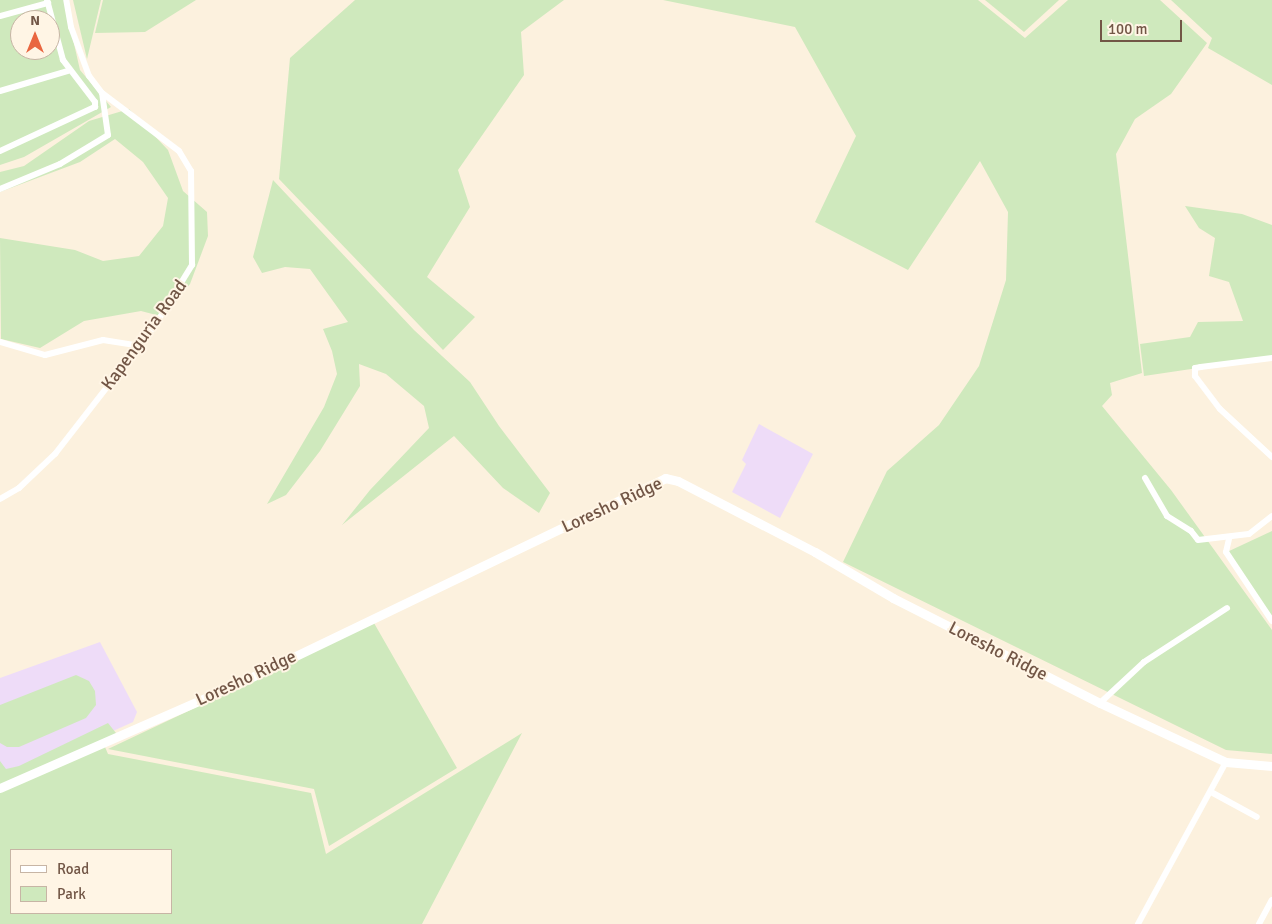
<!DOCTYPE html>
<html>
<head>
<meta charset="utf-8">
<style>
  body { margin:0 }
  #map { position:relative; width:1272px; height:924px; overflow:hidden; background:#fcf1de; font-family:Signika,sans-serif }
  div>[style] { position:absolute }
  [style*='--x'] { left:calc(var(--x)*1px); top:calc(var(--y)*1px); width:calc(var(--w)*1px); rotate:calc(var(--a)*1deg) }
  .education>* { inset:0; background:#eedcf8 }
  .green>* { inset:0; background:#cfe9bd }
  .street>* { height:6px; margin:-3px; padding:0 3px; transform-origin:3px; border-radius:3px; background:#fff }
  .secondary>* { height:9px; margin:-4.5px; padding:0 4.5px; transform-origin:4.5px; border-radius:4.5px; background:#fff }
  span { translate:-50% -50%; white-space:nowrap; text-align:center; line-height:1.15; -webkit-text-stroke:4px #fff5e5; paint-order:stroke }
  .street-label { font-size:18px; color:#725646 }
  .legend { position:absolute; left:10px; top:849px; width:162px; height:65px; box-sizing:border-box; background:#fff5e5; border:1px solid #c7b5a5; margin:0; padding:6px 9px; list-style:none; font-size:15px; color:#725646 }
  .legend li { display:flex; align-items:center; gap:10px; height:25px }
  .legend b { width:25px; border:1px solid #c7b5a5 }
  .north { position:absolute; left:10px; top:10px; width:50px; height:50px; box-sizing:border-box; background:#fff5e5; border:1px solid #c7b5a5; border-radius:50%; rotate:0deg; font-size:14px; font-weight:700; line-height:20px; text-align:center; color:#725646 }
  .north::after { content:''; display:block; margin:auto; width:18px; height:22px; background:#e96640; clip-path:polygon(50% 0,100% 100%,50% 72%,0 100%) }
  .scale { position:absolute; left:1100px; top:20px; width:82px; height:22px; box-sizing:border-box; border:2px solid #725646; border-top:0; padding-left:6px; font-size:15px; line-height:18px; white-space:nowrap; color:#725646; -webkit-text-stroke:4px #fff5e5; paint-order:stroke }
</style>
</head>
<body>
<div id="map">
  <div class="education">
    <i style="clip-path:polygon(759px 424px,813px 454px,780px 518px,732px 492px,746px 464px,742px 460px)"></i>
    <i style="clip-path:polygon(100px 642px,137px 712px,133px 722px,0 782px,0 678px)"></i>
  </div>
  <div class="green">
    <i style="clip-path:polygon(evenodd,0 0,64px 0,80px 70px,111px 107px,24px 157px,0 165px,0 0,20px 20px,50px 20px,50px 50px,20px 50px,20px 20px)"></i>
    <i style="clip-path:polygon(73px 0,101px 0,87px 59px)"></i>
    <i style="clip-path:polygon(103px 0,196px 0,145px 32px,95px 33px)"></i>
    <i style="clip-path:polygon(355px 0,564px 0,521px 32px,524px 75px,458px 170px,470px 207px,427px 277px,475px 317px,443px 350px,279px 179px,290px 58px)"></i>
    <i style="clip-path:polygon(663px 0,978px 0,1025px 38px,1068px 0,1160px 0,1207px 43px,1171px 94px,1135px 119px,1116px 154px,1142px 373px,1110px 383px,1112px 395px,1102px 406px,1171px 490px,1272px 630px,1272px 754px,1226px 750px,843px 562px,887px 471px,939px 425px,979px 366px,1006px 280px,1008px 212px,980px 161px,908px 270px,815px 222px,856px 136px,795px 27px)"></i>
    <i style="clip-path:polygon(985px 0,1059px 0,1024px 32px)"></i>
    <i style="clip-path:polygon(1171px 0,1272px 0,1272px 85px,1208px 48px,1212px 38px)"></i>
    <i style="clip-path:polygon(129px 109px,168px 150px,183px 191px,207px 212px,208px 236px,190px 284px,164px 317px,141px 311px,84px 321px,40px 348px,1px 339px,0 238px,75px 250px,103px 261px,139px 256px,163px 226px,168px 198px,143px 162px,115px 139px,80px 162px,0 192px,0 172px,24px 166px,89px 121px)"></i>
    <i style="clip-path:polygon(273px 180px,414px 330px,470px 382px,499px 426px,550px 493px,539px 513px,503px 488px,454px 436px,342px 525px,370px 490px,429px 428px,424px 406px,386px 374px,359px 364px,360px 386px,320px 451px,286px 495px,267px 504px,324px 407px,337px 374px,332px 351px,323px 329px,348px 322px,310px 269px,285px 267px,262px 273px,253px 257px)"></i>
    <i style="clip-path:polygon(1185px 206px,1242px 214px,1272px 225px,1272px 357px,1144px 376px,1140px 344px,1190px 337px,1198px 322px,1243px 321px,1229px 282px,1209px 276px,1215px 238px,1199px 228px)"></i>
    <i style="clip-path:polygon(1272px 531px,1272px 617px,1227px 552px)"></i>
    <i style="clip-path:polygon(374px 623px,457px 768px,329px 846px,314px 789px,108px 749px)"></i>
    <i style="clip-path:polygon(76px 675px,89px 681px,95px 691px,96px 705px,86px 718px,19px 747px,7px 747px,0 743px,0 705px)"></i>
    <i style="clip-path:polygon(evenodd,108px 723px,116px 733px,115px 741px,105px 747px,108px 754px,311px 793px,326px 854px,522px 733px,422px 924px,0 924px,0 761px,6px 769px,19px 766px,108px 723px,11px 850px,171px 850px,171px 913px,11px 913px,11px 850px)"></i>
  </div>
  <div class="street">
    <i style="--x:0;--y:16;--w:50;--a:-15.2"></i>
    <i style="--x:0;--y:91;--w:71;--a:-16.4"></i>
    <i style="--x:0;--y:151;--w:105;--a:-24.9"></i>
    <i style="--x:95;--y:107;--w:5;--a:-90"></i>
    <i style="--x:95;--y:102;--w:53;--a:-127.3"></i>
    <i style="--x:63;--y:60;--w:62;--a:-104.9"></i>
    <i style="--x:0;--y:189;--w:65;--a:-22.6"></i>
    <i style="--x:60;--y:164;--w:56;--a:-31.1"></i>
    <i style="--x:108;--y:135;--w:42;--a:-98.1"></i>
    <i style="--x:0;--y:342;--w:47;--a:16.1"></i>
    <i style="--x:45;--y:355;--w:60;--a:-14.5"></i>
    <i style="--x:103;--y:340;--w:36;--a:9"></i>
    <i style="--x:1272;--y:358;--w:72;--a:172.8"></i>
    <i style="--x:1201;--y:367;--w:6;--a:171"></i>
    <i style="--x:1195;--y:368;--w:8;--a:90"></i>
    <i style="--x:1195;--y:376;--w:41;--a:52.9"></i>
    <i style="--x:1220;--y:409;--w:71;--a:42.7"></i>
    <i style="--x:1145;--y:478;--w:44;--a:59.9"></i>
    <i style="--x:1167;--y:516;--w:28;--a:32"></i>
    <i style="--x:1191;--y:531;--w:11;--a:52"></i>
    <i style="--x:1198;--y:540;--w:51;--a:-6.7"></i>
    <i style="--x:1249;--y:534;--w:29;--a:-38"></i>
    <i style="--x:0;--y:499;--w:22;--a:-30"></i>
    <i style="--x:19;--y:488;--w:50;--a:-43.4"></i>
    <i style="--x:55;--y:454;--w:161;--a:-52.1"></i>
    <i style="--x:154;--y:327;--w:73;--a:-58.5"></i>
    <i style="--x:192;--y:265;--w:94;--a:-90.6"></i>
    <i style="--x:191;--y:171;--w:23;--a:-121"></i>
    <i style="--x:179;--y:151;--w:96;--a:-143"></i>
    <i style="--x:102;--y:93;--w:21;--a:-127"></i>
    <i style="--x:89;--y:76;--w:52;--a:-110.2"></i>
    <i style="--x:71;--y:27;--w:27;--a:-100"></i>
    <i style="--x:1229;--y:539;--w:13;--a:103"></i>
    <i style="--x:1226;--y:552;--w:83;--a:56.3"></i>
    <i style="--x:1100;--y:703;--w:60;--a:-43"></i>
    <i style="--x:1144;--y:662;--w:99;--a:-33"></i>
    <i style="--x:1211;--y:792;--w:52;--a:28.5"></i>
    <i style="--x:1138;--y:924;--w:184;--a:-61.5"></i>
    <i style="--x:1259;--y:924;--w:27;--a:-62"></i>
  </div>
  <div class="secondary">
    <i style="--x:0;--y:788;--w:273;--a:-23.7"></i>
    <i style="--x:250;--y:678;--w:461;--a:-25.7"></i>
    <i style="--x:665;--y:478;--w:13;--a:13"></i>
    <i style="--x:678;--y:481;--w:154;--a:27.4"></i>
    <i style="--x:815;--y:552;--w:91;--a:30.5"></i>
    <i style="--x:893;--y:598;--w:232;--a:26.9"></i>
    <i style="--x:1100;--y:703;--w:139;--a:25.1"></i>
    <i style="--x:1226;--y:762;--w:46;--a:5"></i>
  </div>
  <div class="street-label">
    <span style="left:144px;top:335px;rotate:-54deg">Kapenguria Road</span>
    <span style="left:612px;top:505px;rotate:-25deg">Loresho Ridge</span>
    <span style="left:998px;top:651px;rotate:27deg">Loresho Ridge</span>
    <span style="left:246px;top:678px;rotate:-25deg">Loresho Ridge</span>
  </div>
  <ul class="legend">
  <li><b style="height:6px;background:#fff"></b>Road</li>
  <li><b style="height:14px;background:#cfe9bd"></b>Park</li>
  </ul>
  <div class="north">N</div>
  <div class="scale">100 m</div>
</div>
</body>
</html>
